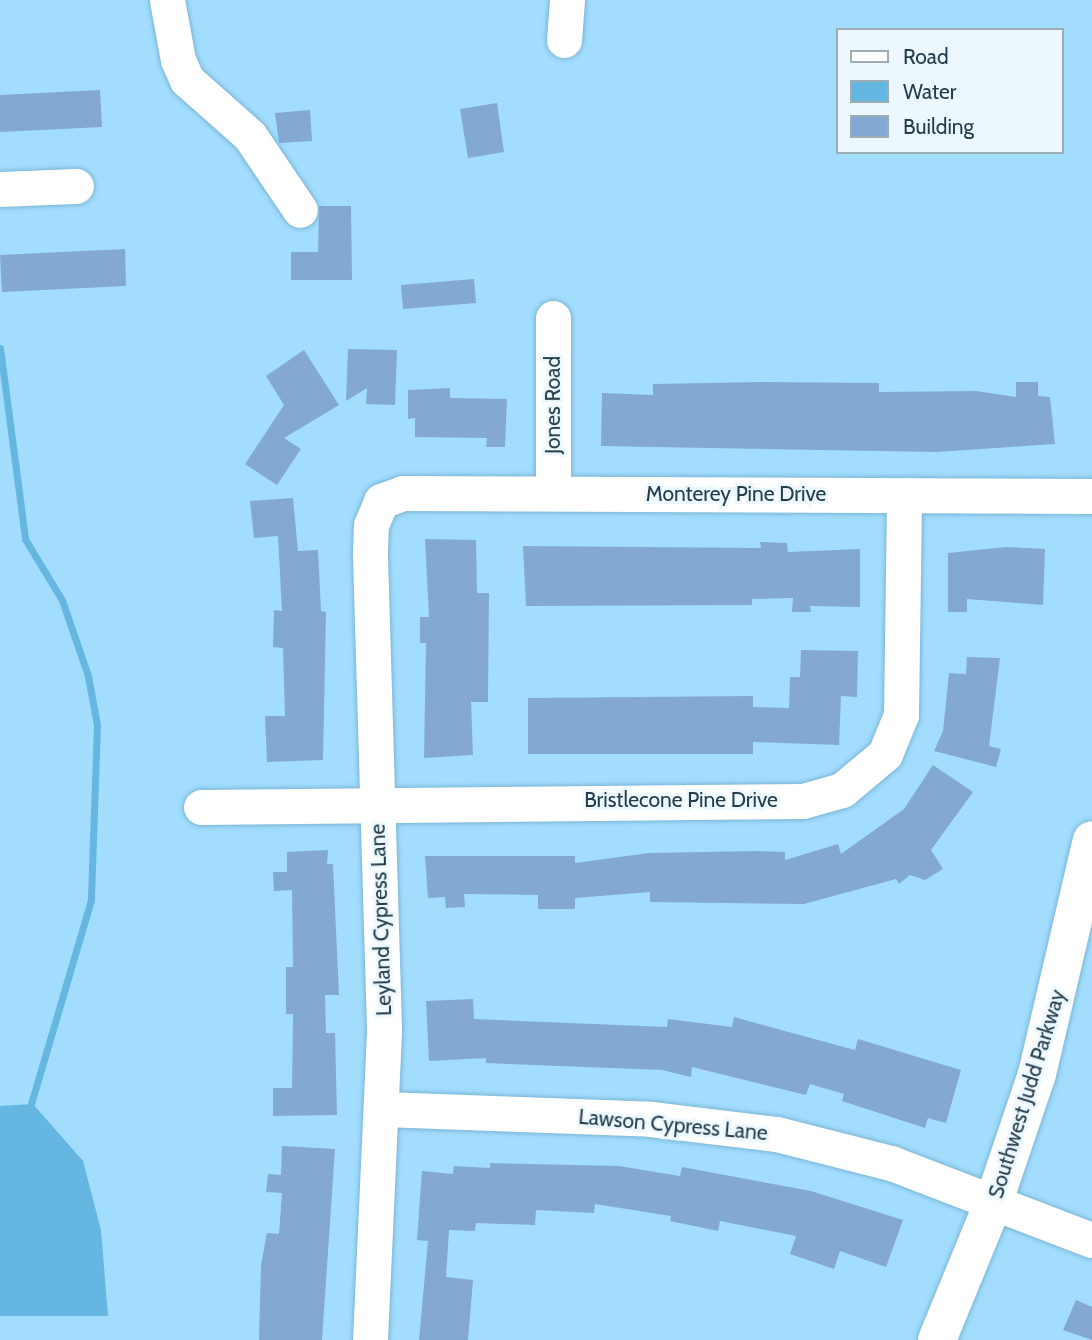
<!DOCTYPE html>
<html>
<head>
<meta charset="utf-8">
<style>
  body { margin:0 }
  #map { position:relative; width:1092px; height:1340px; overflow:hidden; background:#a2ddfe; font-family:Cabin,sans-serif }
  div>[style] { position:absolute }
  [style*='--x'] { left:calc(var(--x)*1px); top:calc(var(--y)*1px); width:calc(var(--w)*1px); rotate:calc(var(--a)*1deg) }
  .water>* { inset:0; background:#65b6e1 }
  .stream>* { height:7px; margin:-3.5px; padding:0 3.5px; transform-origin:3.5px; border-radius:3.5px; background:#65b6e1 }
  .building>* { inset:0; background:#83a8d3 }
  .roads { filter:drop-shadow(0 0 2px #7cb6d5) drop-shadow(0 0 2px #7cb6d5) }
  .minor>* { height:35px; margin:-17.5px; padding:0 17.5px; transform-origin:17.5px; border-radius:17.5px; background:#fff }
  .highway>* { height:38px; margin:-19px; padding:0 19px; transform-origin:19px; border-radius:19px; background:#fff }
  span { translate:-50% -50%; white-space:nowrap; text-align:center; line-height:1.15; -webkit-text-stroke:6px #ecf7fe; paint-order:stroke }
  .street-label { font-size:21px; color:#253d4b }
  .legend { position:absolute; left:836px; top:28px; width:228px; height:126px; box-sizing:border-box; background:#ecf7fe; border:2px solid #9cadb6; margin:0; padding:9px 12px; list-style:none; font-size:21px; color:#253d4b }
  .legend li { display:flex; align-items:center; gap:14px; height:35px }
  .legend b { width:35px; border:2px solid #9cadb6 }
</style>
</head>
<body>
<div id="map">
  <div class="water">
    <i style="clip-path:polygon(33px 1104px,83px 1161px,101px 1230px,108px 1316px,0 1316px,0 1106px)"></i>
  </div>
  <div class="stream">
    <i style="--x:0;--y:348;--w:193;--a:82.5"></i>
    <i style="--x:25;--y:539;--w:71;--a:58.8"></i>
    <i style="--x:62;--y:600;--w:80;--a:71.1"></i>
    <i style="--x:88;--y:676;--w:50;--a:79.6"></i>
    <i style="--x:97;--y:725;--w:175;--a:92"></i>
    <i style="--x:91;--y:900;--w:219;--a:106.4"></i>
  </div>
  <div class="building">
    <i style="clip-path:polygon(100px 90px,102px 127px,0 132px,0 95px)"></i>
    <i style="clip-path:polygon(497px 103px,504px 152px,468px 158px,460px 109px)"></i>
    <i style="clip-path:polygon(310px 110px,312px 141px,279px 143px,275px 113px)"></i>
    <i style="clip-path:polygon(319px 206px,351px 206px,352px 280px,291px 280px,291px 252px,318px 252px)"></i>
    <i style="clip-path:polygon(125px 249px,126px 286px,2px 292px,0 255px)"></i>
    <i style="clip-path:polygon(474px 279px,476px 303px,403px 309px,401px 285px)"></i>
    <i style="clip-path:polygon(348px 349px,397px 350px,395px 405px,366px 404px,367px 388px,346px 401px)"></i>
    <i style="clip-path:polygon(304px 350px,339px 405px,284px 438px,301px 449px,277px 485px,245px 464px,284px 405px,266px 376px)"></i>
    <i style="clip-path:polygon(760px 382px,879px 383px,879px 392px,976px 391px,1016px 397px,1016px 382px,1038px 382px,1038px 396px,1050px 397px,1055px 444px,936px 452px,601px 446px,602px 393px,653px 395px,653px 384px)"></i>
    <i style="clip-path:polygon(450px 388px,450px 398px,507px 399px,505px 447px,486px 447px,487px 438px,415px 437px,415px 418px,408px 419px,408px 390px)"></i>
    <i style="clip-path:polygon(293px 498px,298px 551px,318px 550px,321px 611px,326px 612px,323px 760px,267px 762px,265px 716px,285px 716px,283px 648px,273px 647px,274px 610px,282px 611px,278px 536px,254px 538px,250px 501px)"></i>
    <i style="clip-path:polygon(425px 539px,476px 540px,477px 593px,489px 593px,488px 702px,471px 702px,473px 755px,424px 758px,426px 643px,420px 643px,420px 617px,429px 617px)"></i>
    <i style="clip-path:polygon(760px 542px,787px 543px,788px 552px,860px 549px,860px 607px,810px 606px,811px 612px,792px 612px,793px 598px,752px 599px,752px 605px,526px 606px,523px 546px,761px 548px)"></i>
    <i style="clip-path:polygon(1006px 547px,1045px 549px,1043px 605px,967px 599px,967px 612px,948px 612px,948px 553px)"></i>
    <i style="clip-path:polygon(801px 650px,858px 651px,857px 697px,841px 696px,839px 745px,753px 742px,753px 754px,528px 754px,528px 698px,753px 696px,753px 707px,789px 708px,790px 677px,800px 677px)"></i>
    <i style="clip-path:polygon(967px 657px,1000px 658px,989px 746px,1001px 749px,996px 767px,934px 751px,943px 731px,949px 673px,966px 674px)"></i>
    <i style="clip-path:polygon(933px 765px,973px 792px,931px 850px,943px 869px,925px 880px,910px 875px,899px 884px,896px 879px,804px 904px,650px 902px,650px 892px,575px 898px,575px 909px,538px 909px,538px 895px,464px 894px,465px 907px,446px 908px,445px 897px,428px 898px,425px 856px,575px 856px,575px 863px,649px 853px,757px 851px,785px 852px,785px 860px,838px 844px,841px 854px,904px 809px)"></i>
    <i style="clip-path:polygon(328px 850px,327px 864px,333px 864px,339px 995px,325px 995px,326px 1033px,335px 1033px,337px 1115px,273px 1116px,273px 1088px,292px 1088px,293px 1014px,286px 1014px,286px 967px,293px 967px,292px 890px,274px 891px,273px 872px,287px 872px,287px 852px)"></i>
    <i style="clip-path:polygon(473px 999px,474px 1019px,667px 1027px,668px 1019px,732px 1027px,734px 1017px,855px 1050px,858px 1039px,961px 1070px,946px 1123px,928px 1118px,925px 1128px,842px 1101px,844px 1094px,810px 1084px,806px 1095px,692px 1067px,691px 1077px,662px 1070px,486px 1063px,486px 1058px,429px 1061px,426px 1001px)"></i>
    <i style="clip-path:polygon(282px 1146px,335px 1149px,322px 1340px,259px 1340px,261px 1265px,267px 1233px,279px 1234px,282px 1193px,266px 1192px,268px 1174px,281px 1175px)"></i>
    <i style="clip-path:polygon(490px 1163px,619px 1166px,680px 1176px,682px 1167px,811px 1191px,903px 1220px,886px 1267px,840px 1251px,834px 1269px,790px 1254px,796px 1236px,720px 1221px,718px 1231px,670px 1221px,671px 1216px,595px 1204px,594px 1213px,536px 1210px,535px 1225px,476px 1223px,475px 1231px,449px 1230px,446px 1277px,473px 1280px,468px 1340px,419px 1340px,428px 1241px,417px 1240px,422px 1171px,453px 1174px,454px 1166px,490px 1168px)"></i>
    <i style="clip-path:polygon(1076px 1300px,1092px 1307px,1092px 1340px,1063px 1330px)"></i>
  </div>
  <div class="roads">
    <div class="minor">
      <i style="--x:167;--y:0;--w:61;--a:79.6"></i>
      <i style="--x:178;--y:60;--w:22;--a:66"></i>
      <i style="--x:187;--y:80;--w:84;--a:41.6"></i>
      <i style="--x:250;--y:136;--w:89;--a:56"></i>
      <i style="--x:564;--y:40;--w:40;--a:-85.7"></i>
      <i style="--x:0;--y:189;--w:76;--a:-2.3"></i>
      <i style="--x:553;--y:318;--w:174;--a:90"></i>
      <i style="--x:201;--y:807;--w:602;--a:-0.57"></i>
      <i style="--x:803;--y:801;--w:41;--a:-15.8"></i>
      <i style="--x:842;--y:790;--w:56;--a:-39.9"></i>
      <i style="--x:885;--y:754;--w:42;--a:-67.7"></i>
      <i style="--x:901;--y:715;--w:220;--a:-89.2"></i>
      <i style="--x:383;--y:1109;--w:268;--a:2.1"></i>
      <i style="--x:651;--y:1119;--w:127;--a:6.8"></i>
      <i style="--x:777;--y:1134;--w:118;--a:14.3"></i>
      <i style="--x:891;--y:1163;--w:215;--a:21"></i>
      <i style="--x:370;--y:1340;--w:312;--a:-87.4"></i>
      <i style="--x:384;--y:1028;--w:476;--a:-91.7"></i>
      <i style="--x:370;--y:552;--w:27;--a:-88"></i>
      <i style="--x:371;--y:525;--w:26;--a:-67"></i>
      <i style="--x:381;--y:501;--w:23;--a:-20"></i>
      <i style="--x:403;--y:493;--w:689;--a:0.25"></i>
    </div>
    <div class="highway">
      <i style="--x:937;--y:1340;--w:150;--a:-67.7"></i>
      <i style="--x:994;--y:1201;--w:134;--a:-71.3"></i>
      <i style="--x:1037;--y:1074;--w:240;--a:-76.8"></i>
    </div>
  </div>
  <div class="street-label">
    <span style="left:553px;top:405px;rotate:-90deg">Jones Road</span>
    <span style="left:736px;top:494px">Monterey Pine Drive</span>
    <span style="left:681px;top:800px">Bristlecone Pine Drive</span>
    <span style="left:381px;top:920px;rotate:-92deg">Leyland Cypress Lane</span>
    <span style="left:1027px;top:1094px;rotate:-73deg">Southwest Judd Parkway</span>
    <span style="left:673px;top:1125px;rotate:5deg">Lawson Cypress Lane</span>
  </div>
  <ul class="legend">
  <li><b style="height:9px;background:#fff"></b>Road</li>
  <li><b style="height:19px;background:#65b6e1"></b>Water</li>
  <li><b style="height:19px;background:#83a8d3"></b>Building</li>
  </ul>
</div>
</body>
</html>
